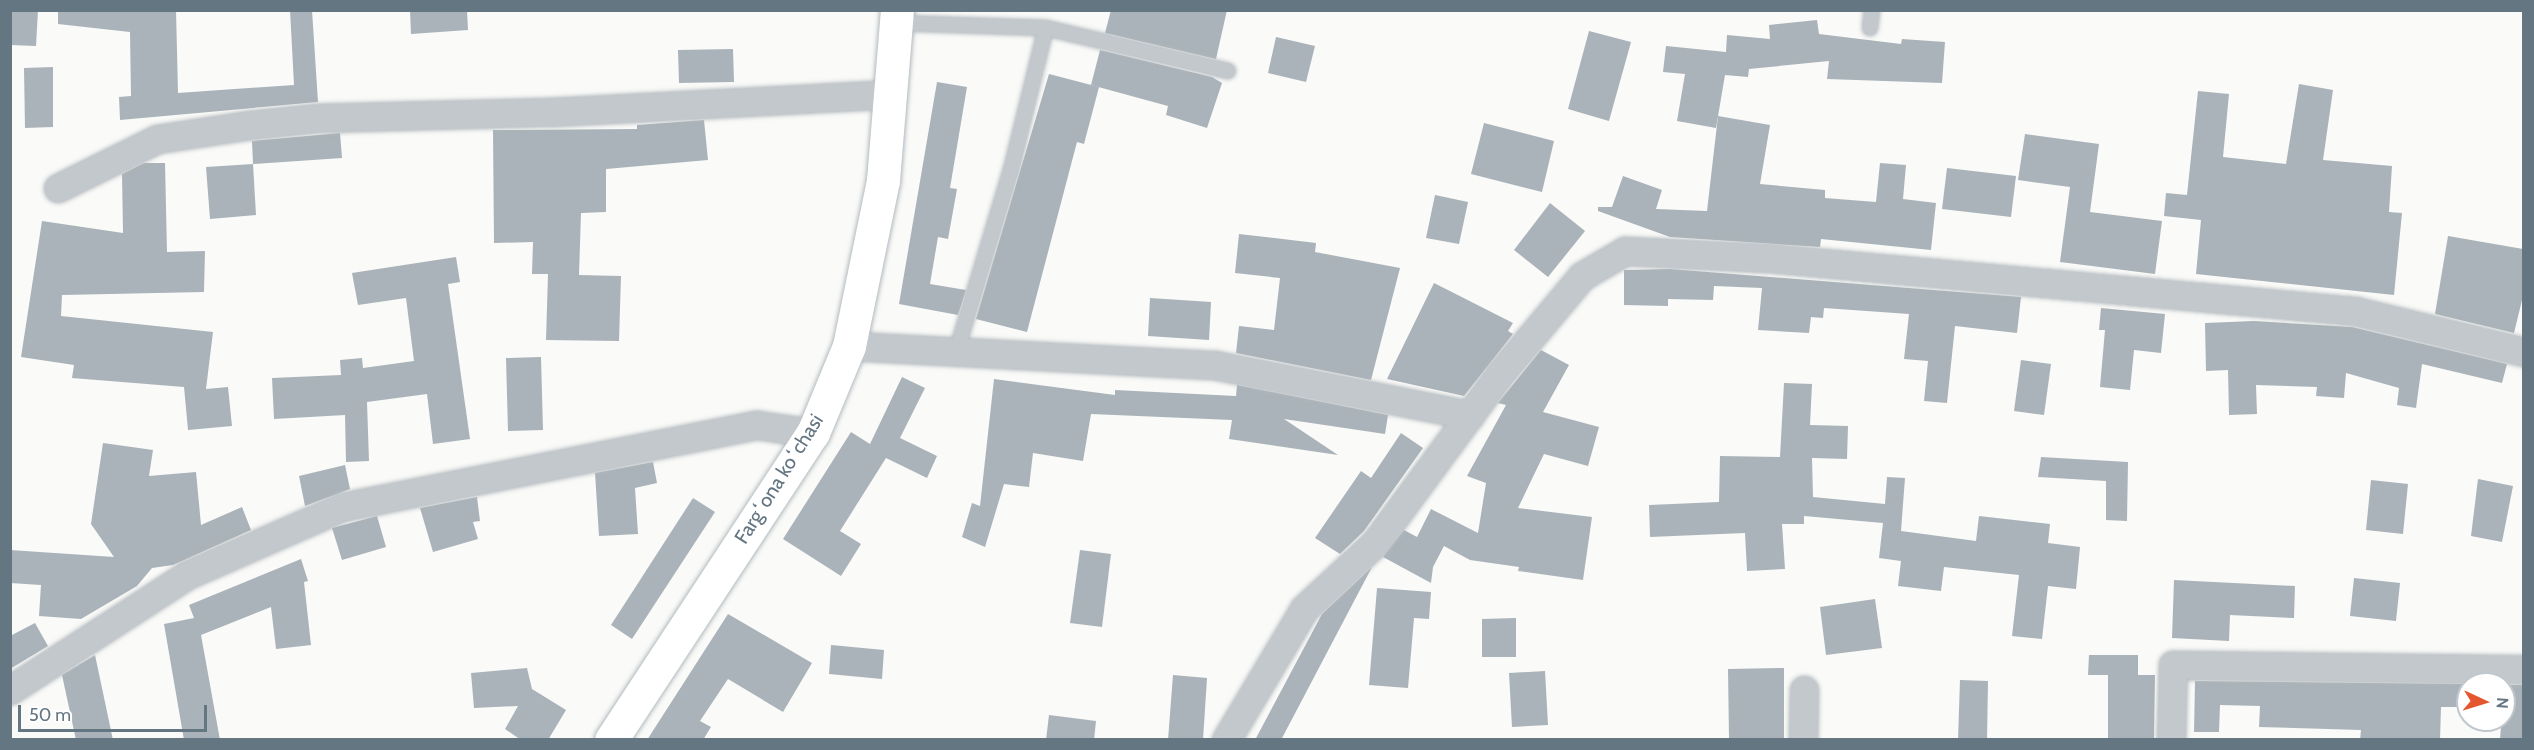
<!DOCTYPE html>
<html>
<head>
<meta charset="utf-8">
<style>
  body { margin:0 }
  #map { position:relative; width:2534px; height:750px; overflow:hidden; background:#fafaf8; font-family:Cabin,sans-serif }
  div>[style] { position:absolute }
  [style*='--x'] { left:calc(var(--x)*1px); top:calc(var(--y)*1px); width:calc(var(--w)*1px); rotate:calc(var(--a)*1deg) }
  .building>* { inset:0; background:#aab3b9 }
  .roads { filter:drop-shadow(0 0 2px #b3babf) drop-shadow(0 0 2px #b3babf) }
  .lane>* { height:14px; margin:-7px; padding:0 7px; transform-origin:7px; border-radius:7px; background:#c3c8cc }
  .street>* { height:27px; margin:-13.5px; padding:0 13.5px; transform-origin:13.5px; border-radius:13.5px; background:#c3c8cc }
  .secondary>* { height:33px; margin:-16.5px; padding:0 16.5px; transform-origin:16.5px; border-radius:16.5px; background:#fff }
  span { translate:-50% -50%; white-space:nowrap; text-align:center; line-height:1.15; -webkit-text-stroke:6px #fff; paint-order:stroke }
  .street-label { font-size:20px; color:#657683 }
  .frame { position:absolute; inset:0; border:12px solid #657683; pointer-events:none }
  .north { position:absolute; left:2456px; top:672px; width:60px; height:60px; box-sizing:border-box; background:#fff; border:2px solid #c1c8cd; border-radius:50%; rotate:94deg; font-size:16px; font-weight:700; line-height:24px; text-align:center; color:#657683 }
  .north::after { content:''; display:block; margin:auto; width:21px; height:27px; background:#e4572e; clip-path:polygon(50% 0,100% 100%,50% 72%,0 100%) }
  .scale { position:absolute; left:18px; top:705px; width:189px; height:27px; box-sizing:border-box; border:3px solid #657683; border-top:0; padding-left:8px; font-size:18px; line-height:21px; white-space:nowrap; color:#657683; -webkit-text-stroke:4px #fff; paint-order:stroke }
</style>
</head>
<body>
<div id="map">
  <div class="building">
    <i style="clip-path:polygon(10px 10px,38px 10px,36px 46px,10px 45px)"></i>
    <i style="clip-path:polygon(58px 10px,176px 10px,178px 93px,294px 85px,290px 10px,312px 10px,318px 102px,120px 120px,119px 97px,131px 96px,130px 32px,58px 24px)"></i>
    <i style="clip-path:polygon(410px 10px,467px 10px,468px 30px,411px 34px)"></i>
    <i style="clip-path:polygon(1111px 10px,1227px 10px,1216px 59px,1105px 33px)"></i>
    <i style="clip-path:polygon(1817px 20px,1819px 34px,1901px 44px,1902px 39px,1945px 42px,1942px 83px,1827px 79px,1829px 61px,1749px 69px,1748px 77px,1725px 75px,1716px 128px,1677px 121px,1685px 74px,1663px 72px,1666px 46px,1726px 52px,1727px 35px,1770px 39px,1769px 25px)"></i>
    <i style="clip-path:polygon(1589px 31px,1631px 42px,1609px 121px,1568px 109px)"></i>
    <i style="clip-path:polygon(1276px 37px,1315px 46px,1306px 82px,1268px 73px)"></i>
    <i style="clip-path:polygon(733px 49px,734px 82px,679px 83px,678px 50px)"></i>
    <i style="clip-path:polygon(1100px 50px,1212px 77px,1222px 83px,1207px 128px,1166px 115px,1168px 106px,1091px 85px)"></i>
    <i style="clip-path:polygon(53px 67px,53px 127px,25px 128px,24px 68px)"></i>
    <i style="clip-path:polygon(1049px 74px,1099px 87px,1084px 144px,1077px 142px,1027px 332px,976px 319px)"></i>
    <i style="clip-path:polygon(937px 82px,967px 87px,950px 188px,957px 189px,948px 239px,938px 237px,930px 284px,966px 290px,958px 315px,899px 304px)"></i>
    <i style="clip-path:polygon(2299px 84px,2333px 90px,2323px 160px,2392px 166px,2389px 212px,2402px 213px,2394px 295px,2196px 274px,2201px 220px,2164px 216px,2166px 193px,2187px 195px,2198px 91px,2229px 94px,2223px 157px,2286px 164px)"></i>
    <i style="clip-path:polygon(1718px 116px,1770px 125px,1760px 184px,1825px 190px,1825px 198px,1876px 202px,1880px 163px,1906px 165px,1903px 199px,1936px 203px,1931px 250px,1821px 239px,1820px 247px,1670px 237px,1598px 211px,1598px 207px,1612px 207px,1623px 176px,1662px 190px,1656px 209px,1707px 211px)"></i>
    <i style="clip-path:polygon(704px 120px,708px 160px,606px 169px,606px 212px,581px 213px,579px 275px,621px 276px,619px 341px,546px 340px,548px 274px,532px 274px,533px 242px,494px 243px,493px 130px,637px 129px,637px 125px)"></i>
    <i style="clip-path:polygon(1484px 123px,1554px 141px,1542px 192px,1471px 174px)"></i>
    <i style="clip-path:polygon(340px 133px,342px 158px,253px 164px,252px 141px)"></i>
    <i style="clip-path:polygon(2025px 134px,2099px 144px,2090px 212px,2162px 221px,2155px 274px,2060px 262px,2070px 187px,2018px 180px)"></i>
    <i style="clip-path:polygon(144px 163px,165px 163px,167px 252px,205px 251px,204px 292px,62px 295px,61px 316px,213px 332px,206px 389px,228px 387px,232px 426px,188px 430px,184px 387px,72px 378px,74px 365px,21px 357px,42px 221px,123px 233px,122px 174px)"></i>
    <i style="clip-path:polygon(253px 164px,256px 215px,210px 219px,206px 167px)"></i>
    <i style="clip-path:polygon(1947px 168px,2016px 176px,2011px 217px,1942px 209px)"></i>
    <i style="clip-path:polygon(1435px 195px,1468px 202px,1459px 244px,1426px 238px)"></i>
    <i style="clip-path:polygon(1550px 203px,1585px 231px,1548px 277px,1514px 250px)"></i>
    <i style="clip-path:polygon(1239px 234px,1316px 243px,1315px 252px,1400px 268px,1371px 380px,1236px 353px,1239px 326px,1274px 330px,1280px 278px,1235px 273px)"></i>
    <i style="clip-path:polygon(2448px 236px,2523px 249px,2523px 296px,2514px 333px,2435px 314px)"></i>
    <i style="clip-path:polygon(456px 257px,460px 282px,448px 284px,470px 439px,433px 444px,427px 394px,367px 402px,369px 461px,346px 462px,345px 415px,274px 419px,272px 378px,341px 375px,340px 360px,362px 358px,363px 368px,414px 361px,406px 298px,358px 305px,352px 273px)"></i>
    <i style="clip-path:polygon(1670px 269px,2021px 297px,2017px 333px,1955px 326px,1947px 403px,1924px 401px,1928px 361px,1904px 359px,1909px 314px,1824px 308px,1823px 318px,1811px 317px,1809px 333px,1758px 330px,1762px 288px,1714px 286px,1713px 300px,1668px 299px,1668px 306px,1624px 305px,1624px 270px)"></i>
    <i style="clip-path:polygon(1434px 283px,1513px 323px,1508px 331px,1513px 334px,1464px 396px,1387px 379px)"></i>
    <i style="clip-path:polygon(1150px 298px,1211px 302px,1209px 340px,1148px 336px)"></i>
    <i style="clip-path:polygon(2101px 308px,2165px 314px,2161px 353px,2134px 350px,2130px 390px,2100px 387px,2105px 330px,2099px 330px)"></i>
    <i style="clip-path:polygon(2254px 321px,2352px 327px,2507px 364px,2502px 383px,2422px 364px,2416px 408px,2397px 405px,2399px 388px,2346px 373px,2344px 398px,2316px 396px,2317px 387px,2256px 385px,2257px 414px,2229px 415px,2228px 370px,2206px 371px,2205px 323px)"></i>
    <i style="clip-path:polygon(1541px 350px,1569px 365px,1543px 412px,1599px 427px,1588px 466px,1544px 454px,1518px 508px,1592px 517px,1583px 580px,1518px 571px,1519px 567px,1470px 560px,1444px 546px,1433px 567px,1431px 583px,1383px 557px,1404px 530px,1417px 537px,1431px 509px,1478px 533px,1486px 483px,1467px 476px,1506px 405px,1498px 403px)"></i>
    <i style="clip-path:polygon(541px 357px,543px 430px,508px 431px,506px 358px)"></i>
    <i style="clip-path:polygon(2021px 360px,2051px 364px,2044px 415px,2014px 411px)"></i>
    <i style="clip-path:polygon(902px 377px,925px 388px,900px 438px,937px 456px,927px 478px,886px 458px,840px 531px,861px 544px,841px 576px,783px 539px,851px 432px,870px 444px)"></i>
    <i style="clip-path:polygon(994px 379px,1115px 395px,1115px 390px,1236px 396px,1237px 385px,1388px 415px,1385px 434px,1284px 419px,1338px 455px,1229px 439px,1232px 420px,1091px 414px,1083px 461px,1033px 453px,1029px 487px,1004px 484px,985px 547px,962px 537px,972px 503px,980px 506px)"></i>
    <i style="clip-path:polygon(1784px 383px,1812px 384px,1810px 425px,1848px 426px,1847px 459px,1812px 458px,1813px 497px,1885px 504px,1887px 477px,1905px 478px,1901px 531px,1976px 541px,1979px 516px,2050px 524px,2048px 543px,2080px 547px,2076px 589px,2048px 586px,2042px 639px,2012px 636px,2019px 575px,1944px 567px,1941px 591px,1898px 586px,1901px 561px,1879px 558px,1883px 523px,1804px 516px,1804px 524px,1782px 524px,1785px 569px,1747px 571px,1745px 533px,1650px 537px,1649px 505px,1719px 502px,1720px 456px,1780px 457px)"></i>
    <i style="clip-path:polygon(1401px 433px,1423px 448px,1364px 531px,1340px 554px,1315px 538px,1361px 471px,1371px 478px)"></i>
    <i style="clip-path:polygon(103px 443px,153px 450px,149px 476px,196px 472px,201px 525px,242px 507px,251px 530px,173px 565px,152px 568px,137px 586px,81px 619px,39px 616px,41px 585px,10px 583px,10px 550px,114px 557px,91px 524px)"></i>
    <i style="clip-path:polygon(2041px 457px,2128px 462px,2127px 521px,2106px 520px,2106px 481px,2038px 477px)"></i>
    <i style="clip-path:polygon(653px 462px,657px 483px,635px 488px,638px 534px,599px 536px,595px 473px)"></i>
    <i style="clip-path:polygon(345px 465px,350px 489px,305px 506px,299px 476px)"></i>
    <i style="clip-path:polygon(2478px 479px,2513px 486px,2502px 542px,2471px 536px)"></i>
    <i style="clip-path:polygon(2371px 480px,2408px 484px,2403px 534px,2366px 530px)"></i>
    <i style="clip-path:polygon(477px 497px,480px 521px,473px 522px,478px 539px,433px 552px,420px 508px)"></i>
    <i style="clip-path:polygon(693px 498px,715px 512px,632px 639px,611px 625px)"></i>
    <i style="clip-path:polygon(377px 516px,386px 547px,342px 560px,332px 528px)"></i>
    <i style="clip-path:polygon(1080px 550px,1111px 554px,1102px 627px,1070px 623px)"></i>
    <i style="clip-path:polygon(301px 559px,308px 581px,304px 582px,311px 645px,276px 649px,271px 607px,201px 635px,220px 740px,184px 740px,164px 624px,194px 618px,189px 605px)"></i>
    <i style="clip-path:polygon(1372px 567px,1281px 740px,1255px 740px,1322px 614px)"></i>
    <i style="clip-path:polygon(2354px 578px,2400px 583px,2396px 621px,2350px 616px)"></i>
    <i style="clip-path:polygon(2174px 580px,2295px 586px,2294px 618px,2230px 615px,2229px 641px,2172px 638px)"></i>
    <i style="clip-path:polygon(1377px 588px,1431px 592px,1429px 619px,1414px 618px,1408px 688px,1369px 685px)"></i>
    <i style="clip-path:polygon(1875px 599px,1882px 648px,1826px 655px,1820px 607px)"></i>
    <i style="clip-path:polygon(728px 614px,812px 663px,783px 712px,728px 679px,700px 721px,711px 727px,703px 740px,647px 740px)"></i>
    <i style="clip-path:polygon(1516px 618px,1516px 657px,1482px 657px,1482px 619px)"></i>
    <i style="clip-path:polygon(35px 623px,48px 646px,10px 669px,10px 636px)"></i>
    <i style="clip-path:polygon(831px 645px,884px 650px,882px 679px,829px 674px)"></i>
    <i style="clip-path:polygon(95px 655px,113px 740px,76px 740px,62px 675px)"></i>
    <i style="clip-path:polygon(2089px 655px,2138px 655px,2138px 675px,2155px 675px,2154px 740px,2108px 740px,2108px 675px,2088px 675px)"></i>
    <i style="clip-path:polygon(527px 668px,532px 689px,566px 710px,548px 740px,521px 740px,505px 729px,518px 706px,474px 708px,471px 673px)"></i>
    <i style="clip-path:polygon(1784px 668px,1784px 740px,1729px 739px,1728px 669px)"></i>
    <i style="clip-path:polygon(1545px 671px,1548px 725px,1512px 727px,1509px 673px)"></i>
    <i style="clip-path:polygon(1173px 675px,1207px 678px,1203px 740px,1168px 740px)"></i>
    <i style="clip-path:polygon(1960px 680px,1988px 681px,1987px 740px,1958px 740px)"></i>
    <i style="clip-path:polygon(2195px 681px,2468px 684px,2468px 707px,2441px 707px,2440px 740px,2360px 740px,2361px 730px,2259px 727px,2260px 706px,2220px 705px,2219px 732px,2194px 732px)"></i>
    <i style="clip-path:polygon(2504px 685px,2523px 685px,2523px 740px,2500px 740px)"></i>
    <i style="clip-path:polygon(1049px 715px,1096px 721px,1094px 740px,1046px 740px)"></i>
  </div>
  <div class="roads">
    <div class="lane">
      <i style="--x:896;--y:23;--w:150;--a:1.9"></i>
      <i style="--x:1046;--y:28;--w:187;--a:13.3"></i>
      <i style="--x:1870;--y:28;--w:18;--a:-84"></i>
      <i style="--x:956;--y:353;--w:191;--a:-73.3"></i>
      <i style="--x:1011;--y:170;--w:146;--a:-76.2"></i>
    </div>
    <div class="street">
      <i style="--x:58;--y:188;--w:110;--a:-26.3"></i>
      <i style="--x:157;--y:139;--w:94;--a:-8.6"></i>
      <i style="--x:250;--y:125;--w:67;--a:-6"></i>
      <i style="--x:317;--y:118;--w:234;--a:-1.5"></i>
      <i style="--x:551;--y:112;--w:340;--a:-3"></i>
      <i style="--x:849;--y:346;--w:366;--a:3"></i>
      <i style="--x:1215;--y:365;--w:260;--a:11.1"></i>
      <i style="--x:10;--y:690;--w:211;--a:-33"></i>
      <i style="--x:187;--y:575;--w:169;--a:-23.7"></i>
      <i style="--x:342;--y:507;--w:423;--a:-11.2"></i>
      <i style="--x:757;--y:425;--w:57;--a:8.1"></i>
      <i style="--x:1226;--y:740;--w:152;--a:-59.2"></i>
      <i style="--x:1304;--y:609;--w:98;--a:-42.9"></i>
      <i style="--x:1376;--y:542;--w:207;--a:-53.6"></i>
      <i style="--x:1499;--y:375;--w:129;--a:-50"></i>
      <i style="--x:1582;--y:276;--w:50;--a:-30.2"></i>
      <i style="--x:1625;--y:251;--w:143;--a:2.8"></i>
      <i style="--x:1768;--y:258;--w:589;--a:5.16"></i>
      <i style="--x:2355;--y:311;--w:174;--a:13.6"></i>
      <i style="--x:1803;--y:740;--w:50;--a:-88.9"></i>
      <i style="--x:2171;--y:740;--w:75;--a:-88.5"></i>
      <i style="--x:2173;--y:665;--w:351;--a:0.7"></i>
    </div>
    <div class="secondary">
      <i style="--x:611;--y:740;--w:367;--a:-56.7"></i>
      <i style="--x:813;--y:433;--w:94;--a:-67.5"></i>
      <i style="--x:849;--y:346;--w:169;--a:-78.4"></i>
      <i style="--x:883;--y:180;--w:171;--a:-85.3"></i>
    </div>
  </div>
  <div class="street-label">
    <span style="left:779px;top:479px;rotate:-58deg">Fargʻona koʻchasi</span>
  </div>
  <div class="frame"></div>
  <div class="north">N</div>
  <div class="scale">50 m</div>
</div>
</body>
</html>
